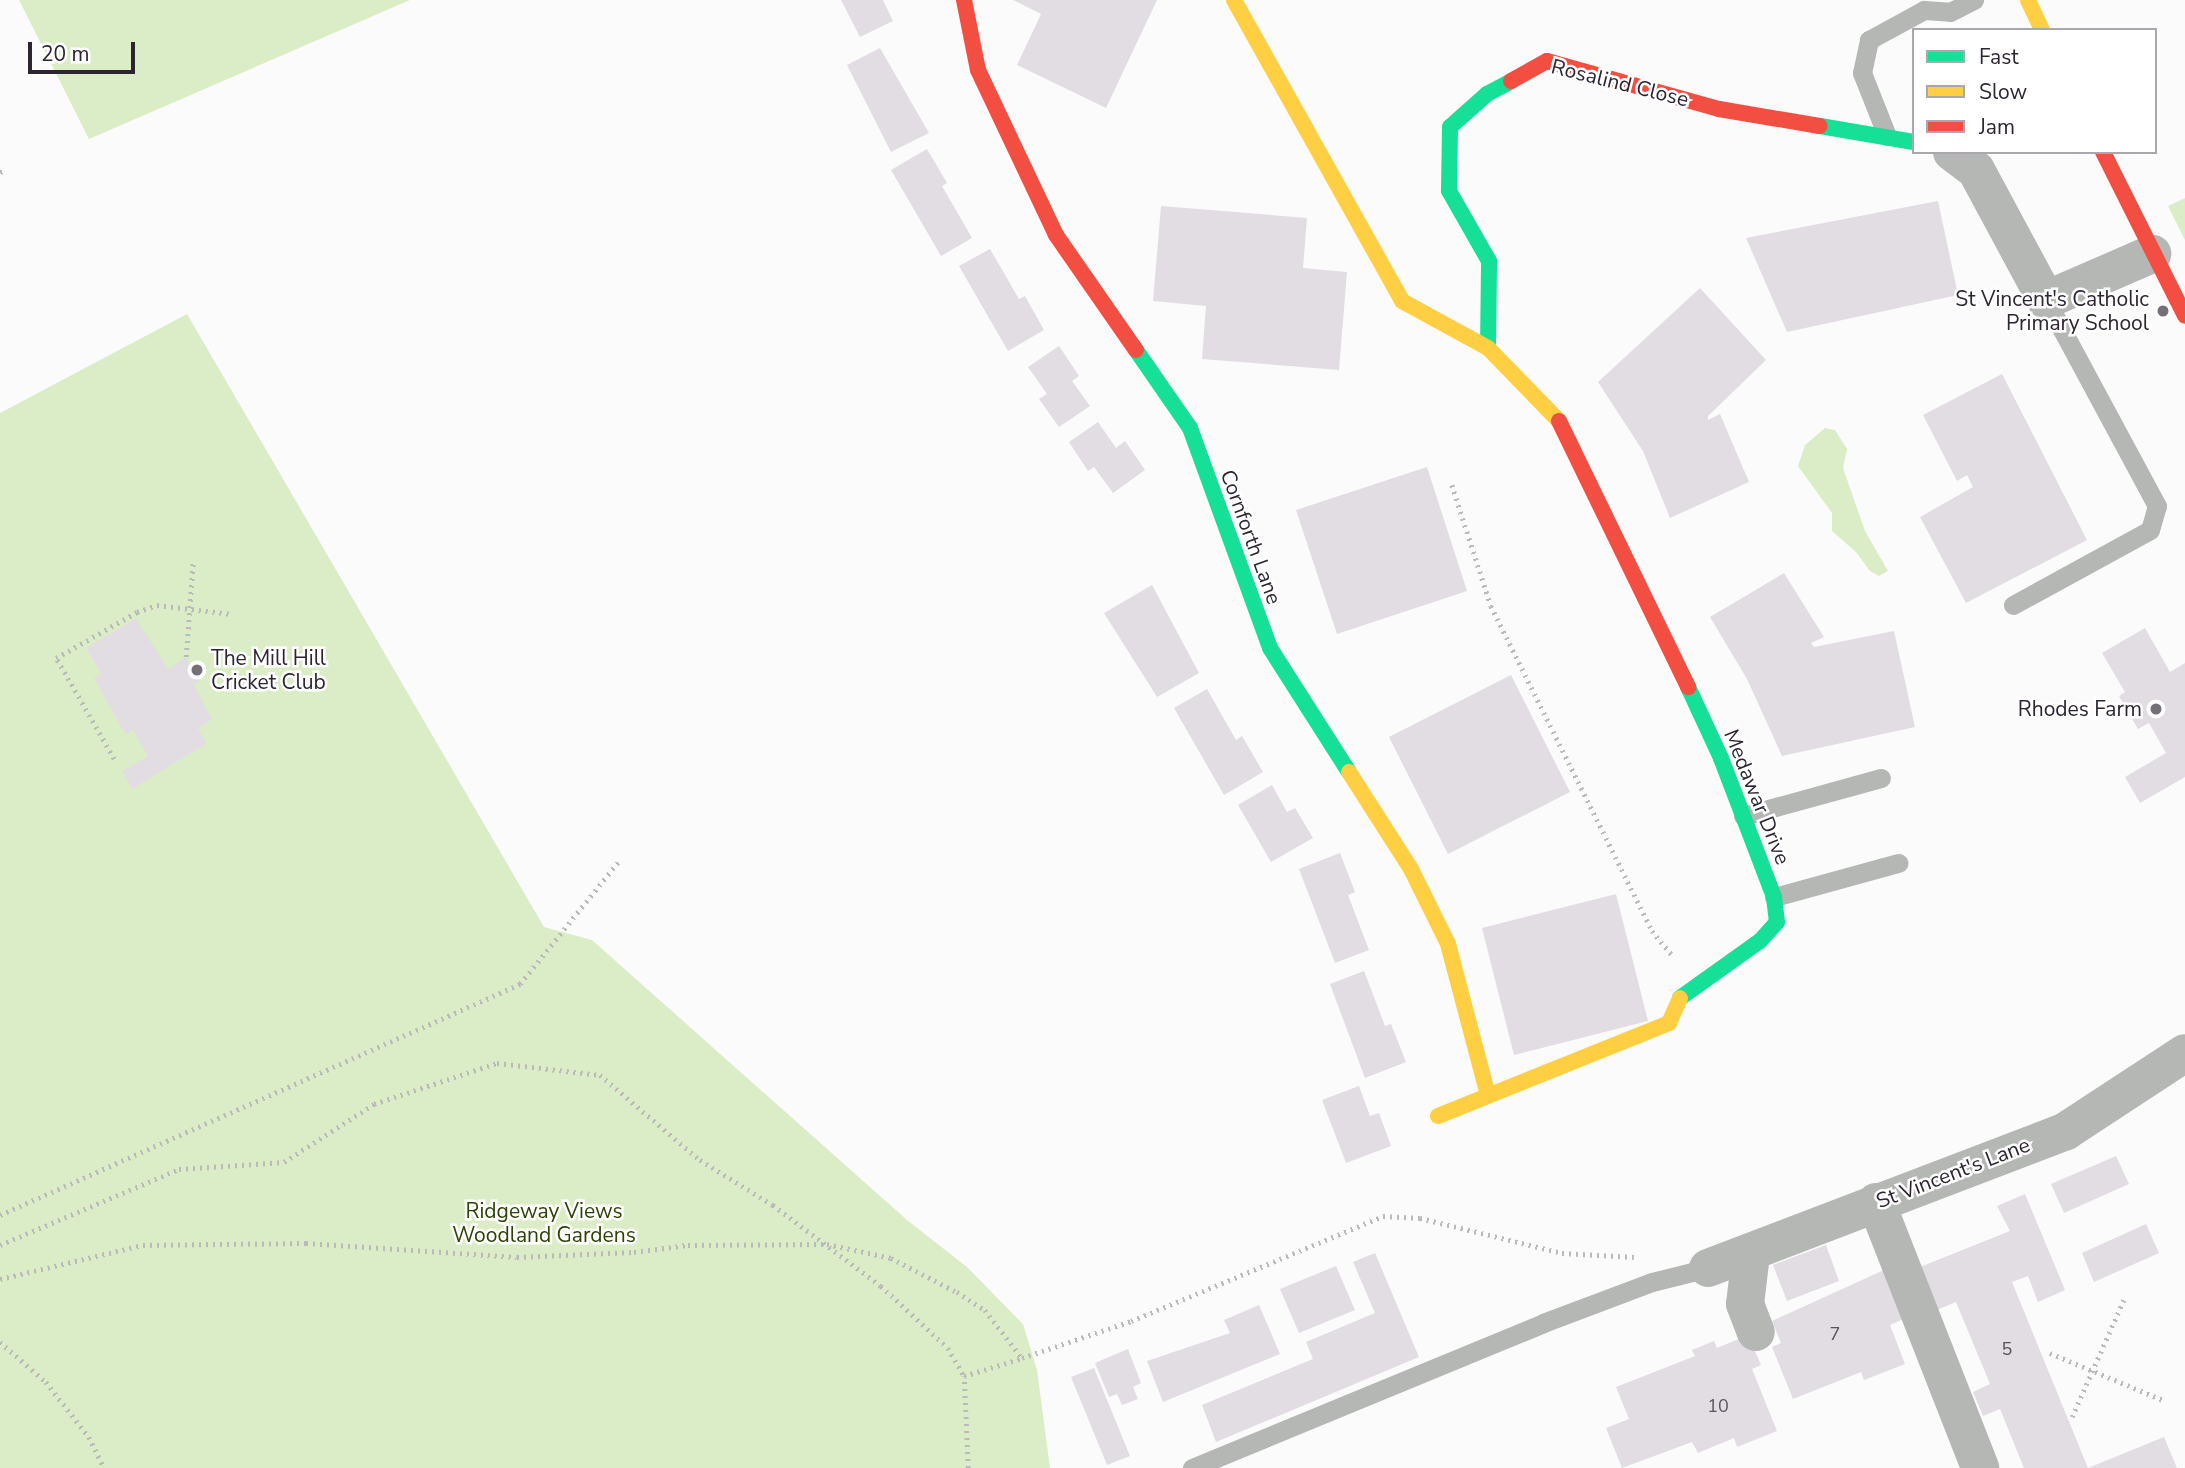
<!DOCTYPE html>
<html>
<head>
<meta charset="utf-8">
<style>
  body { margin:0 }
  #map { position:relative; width:2185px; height:1468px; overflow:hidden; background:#fbfbfb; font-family:"Nunito Sans",sans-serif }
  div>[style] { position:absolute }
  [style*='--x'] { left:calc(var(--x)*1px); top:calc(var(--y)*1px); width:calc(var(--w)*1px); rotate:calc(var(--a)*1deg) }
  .green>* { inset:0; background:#dbedc6 }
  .building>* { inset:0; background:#e1dde3 }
  .path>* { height:4.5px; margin-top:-2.25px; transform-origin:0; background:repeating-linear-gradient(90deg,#babab8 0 2px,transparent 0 7px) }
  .lane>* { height:19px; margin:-9.5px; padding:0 9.5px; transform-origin:9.5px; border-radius:9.5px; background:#b5b7b4 }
  .street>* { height:38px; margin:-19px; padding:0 19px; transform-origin:19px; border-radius:19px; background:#b5b7b4 }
  .fast>* { height:16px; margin:-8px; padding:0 8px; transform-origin:8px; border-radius:8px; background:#16e098 }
  .slow>* { height:16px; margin:-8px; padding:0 8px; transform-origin:8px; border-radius:8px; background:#ffcf43 }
  .jam>* { height:16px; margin:-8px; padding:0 8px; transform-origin:8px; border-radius:8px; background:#f24e42 }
  .dots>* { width:19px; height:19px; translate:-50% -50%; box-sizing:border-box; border:4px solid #fff; border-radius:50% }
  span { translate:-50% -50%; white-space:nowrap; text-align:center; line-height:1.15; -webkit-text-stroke:5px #fff; paint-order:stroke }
  .number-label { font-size:18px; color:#59535e }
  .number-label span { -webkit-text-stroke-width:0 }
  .street-label { font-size:21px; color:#2c2531 }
  .poi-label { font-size:21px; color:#2c2531 }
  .right { translate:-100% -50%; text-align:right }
  .left { translate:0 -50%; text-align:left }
  .park-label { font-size:21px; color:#2c4306 }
  .legend { position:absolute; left:1912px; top:28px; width:245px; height:126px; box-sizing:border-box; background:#fff; border:2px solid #aba8ad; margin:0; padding:9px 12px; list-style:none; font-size:21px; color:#2c2531 }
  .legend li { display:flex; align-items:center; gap:14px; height:35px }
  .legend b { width:35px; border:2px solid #aba8ad }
  .scale { position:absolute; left:28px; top:42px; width:107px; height:32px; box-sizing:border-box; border:4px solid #2c2531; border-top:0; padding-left:9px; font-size:21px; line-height:24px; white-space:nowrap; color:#2c2531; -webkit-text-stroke:5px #fff; paint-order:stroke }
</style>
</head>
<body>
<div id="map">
  <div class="green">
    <i style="clip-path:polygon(19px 0,410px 0,89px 139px)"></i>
    <i style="clip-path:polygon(2185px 198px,2185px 240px,2168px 206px)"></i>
    <i style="clip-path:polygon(187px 314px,544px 927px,592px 940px,907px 1220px,967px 1267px,1023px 1324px,1037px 1370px,1050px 1468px,0 1468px,0 413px)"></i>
    <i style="clip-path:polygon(1825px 428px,1835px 430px,1847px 449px,1843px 468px,1865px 531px,1888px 571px,1879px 576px,1870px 571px,1856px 552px,1832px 531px,1832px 513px,1798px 466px,1805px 445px)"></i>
  </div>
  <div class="building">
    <i style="clip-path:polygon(841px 0,883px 0,893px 21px,860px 37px)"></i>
    <i style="clip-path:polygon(1013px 0,1157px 0,1106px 108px,1017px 65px,1041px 14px)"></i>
    <i style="clip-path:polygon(880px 48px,929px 133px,891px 152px,847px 65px)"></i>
    <i style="clip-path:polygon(927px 149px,947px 183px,942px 186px,972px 238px,941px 256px,891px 170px)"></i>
    <i style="clip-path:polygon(1938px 201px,1958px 295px,1787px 332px,1746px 238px)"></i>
    <i style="clip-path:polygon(1161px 206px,1307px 218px,1303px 268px,1347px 272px,1339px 370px,1202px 359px,1206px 306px,1153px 301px)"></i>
    <i style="clip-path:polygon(990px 249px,1019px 299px,1025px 296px,1044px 330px,1008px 351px,959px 266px)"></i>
    <i style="clip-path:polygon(1700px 288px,1766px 360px,1708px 416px,1708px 420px,1720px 414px,1749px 482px,1670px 518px,1643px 451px,1598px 382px)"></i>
    <i style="clip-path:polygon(1059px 346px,1079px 376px,1072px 381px,1090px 406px,1059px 427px,1039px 399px,1047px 394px,1028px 367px)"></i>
    <i style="clip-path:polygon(2002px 374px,2087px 540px,1966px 603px,1920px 517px,1973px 487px,1967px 475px,1957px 481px,1923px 415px)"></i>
    <i style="clip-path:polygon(1098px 422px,1116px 448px,1125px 441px,1145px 470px,1113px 493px,1094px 467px,1088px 471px,1069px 442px)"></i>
    <i style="clip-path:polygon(1427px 467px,1467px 591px,1337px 634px,1296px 510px)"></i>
    <i style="clip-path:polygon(1784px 573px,1824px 637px,1811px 643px,1814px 647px,1894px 631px,1915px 727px,1782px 756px,1747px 679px,1710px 617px)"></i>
    <i style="clip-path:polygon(1152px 585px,1199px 673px,1157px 697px,1104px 613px)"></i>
    <i style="clip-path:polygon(136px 618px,168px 669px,186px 657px,200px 682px,193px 684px,212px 719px,198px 729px,207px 743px,132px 789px,122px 771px,148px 756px,133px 730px,126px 735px,94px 678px,101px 673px,86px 648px)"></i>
    <i style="clip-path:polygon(2145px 628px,2170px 672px,2185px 663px,2185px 777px,2140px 803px,2125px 777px,2166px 753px,2149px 723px,2138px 729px,2119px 696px,2125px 692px,2102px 653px)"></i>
    <i style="clip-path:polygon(1511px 675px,1570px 792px,1448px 854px,1389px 737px)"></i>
    <i style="clip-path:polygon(1207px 689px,1236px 740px,1242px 736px,1263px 772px,1224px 795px,1174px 708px)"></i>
    <i style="clip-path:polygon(1272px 785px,1287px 812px,1295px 808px,1313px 838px,1271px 862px,1238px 805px)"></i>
    <i style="clip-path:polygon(1340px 853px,1355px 892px,1348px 895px,1369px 950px,1335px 963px,1299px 869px)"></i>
    <i style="clip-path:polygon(1616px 894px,1648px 1021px,1514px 1055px,1482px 928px)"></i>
    <i style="clip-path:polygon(1364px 971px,1385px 1026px,1391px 1024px,1406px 1062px,1365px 1078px,1330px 984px)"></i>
    <i style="clip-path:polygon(1359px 1086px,1370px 1116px,1379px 1113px,1391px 1146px,1346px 1163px,1322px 1100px)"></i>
    <i style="clip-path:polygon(2116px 1156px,2129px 1184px,2064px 1213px,2051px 1184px)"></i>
    <i style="clip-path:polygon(2025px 1194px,2065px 1290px,2038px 1302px,2028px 1276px,2012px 1282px,2088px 1468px,2164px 1437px,2177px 1468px,2024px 1468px,2000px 1409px,1983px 1416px,1973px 1392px,1990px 1384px,1956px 1302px,1927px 1314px,1910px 1271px,2010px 1231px,1997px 1206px)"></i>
    <i style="clip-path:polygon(2146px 1224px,2159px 1253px,2094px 1282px,2082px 1253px)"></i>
    <i style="clip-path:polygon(1826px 1245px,1839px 1281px,1787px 1301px,1773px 1265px)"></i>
    <i style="clip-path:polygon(1375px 1253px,1419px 1357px,1216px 1442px,1202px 1405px,1313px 1359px,1306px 1342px,1375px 1313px,1353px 1262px)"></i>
    <i style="clip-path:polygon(1336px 1266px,1355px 1310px,1299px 1333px,1280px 1289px)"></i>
    <i style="clip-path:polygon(1884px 1270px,1904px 1319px,1890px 1325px,1905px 1364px,1864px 1380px,1861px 1372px,1793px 1399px,1772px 1347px,1781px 1343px,1772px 1321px)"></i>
    <i style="clip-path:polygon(1259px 1305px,1280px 1354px,1163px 1402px,1147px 1361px,1230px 1333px,1224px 1320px)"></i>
    <i style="clip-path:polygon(1748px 1335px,1761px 1365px,1752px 1369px,1777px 1431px,1737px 1447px,1734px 1438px,1698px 1453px,1692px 1442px,1622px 1468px,1606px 1428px,1629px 1419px,1616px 1387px,1695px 1356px,1692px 1350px,1714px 1341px,1717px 1348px)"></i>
    <i style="clip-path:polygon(1128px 1349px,1141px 1383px,1133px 1387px,1138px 1399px,1122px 1405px,1117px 1394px,1109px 1397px,1095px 1363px)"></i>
    <i style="clip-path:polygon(1094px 1368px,1130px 1456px,1107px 1465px,1071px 1377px)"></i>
  </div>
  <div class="path">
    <i style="--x:0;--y:172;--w:3;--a:-18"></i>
    <i style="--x:1452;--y:485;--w:127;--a:72.1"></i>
    <i style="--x:1491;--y:606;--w:363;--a:63.6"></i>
    <i style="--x:1652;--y:931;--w:33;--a:50"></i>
    <i style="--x:186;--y:657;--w:95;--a:-85.8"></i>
    <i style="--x:114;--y:759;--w:116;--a:-119.9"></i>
    <i style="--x:56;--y:658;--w:93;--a:-29.6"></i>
    <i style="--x:137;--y:612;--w:21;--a:-19"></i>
    <i style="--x:157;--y:605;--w:75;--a:6.9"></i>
    <i style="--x:0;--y:1215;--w:569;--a:-23.95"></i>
    <i style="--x:520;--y:984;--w:158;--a:-51.2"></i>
    <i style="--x:0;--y:1245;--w:194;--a:-23"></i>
    <i style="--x:179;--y:1169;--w:105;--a:-3.8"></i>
    <i style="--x:284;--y:1162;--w:107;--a:-32.8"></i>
    <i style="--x:374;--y:1104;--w:130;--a:-18.4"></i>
    <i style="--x:497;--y:1063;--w:104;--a:6.6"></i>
    <i style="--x:600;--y:1075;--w:131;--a:40.4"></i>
    <i style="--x:700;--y:1160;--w:86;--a:31.7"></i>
    <i style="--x:773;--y:1205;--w:135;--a:36.9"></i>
    <i style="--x:881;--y:1286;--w:91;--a:42.8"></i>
    <i style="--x:948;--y:1348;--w:32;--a:60"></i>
    <i style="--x:0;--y:1279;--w:147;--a:-13.4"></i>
    <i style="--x:143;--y:1245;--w:163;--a:-0.7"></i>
    <i style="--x:306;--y:1243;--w:211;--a:3.8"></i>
    <i style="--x:517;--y:1257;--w:117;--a:-2.4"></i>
    <i style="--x:634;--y:1252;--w:54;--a:-7.4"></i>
    <i style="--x:688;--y:1245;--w:139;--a:-0.4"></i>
    <i style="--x:827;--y:1244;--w:66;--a:12.3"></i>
    <i style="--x:891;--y:1258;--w:74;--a:27.3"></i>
    <i style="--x:957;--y:1292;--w:33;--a:33"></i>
    <i style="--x:985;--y:1310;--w:61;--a:52.4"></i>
    <i style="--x:1022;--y:1358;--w:115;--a:-18.7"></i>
    <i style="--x:1131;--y:1321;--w:273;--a:-22.6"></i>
    <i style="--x:1383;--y:1216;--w:37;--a:3"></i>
    <i style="--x:1420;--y:1218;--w:146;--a:13.8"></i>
    <i style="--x:1562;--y:1253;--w:72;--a:3.2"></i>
    <i style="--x:0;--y:1342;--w:61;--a:41"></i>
    <i style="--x:46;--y:1382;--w:70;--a:52"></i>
    <i style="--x:89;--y:1437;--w:34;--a:64"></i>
    <i style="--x:2050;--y:1353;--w:122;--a:22.6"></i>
    <i style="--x:2072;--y:1417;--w:129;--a:-66.2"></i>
    <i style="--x:968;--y:1468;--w:92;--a:-92.5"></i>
    <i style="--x:964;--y:1376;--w:61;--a:-17.2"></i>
  </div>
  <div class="lane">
    <i style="--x:1887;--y:136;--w:68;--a:-111.6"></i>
    <i style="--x:1862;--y:73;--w:34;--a:-78"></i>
    <i style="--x:1869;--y:40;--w:63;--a:-28.6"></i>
    <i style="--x:1924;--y:10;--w:26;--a:4"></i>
    <i style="--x:1950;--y:12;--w:27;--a:-27"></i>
    <i style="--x:2013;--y:605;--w:156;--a:-28.7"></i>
    <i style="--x:2150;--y:530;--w:25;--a:-74"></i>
    <i style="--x:2157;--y:506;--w:234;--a:-118.3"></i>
    <i style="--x:1743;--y:816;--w:143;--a:-15.4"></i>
    <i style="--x:1774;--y:897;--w:129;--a:-15.3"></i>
    <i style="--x:1192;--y:1468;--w:380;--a:-22.4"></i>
    <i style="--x:1543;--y:1323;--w:116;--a:-20.6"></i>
    <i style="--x:1652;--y:1282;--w:58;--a:-14"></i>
  </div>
  <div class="street">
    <i style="--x:1952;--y:152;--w:30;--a:37"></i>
    <i style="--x:1976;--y:170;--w:148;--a:61.7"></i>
    <i style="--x:2046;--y:300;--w:116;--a:-23.5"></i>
    <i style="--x:1876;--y:1202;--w:286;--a:68.6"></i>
    <i style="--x:1751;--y:1254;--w:50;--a:96.8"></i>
    <i style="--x:1745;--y:1304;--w:30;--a:69"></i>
    <i style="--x:1708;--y:1268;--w:383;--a:-20.9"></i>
    <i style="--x:2066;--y:1131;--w:142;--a:-33.2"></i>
  </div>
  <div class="fast">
    <i style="--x:1820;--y:126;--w:95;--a:9.7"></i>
    <i style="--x:1488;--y:348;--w:87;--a:-89.3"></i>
    <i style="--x:1489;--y:261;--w:81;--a:-119.7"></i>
    <i style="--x:1449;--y:191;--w:64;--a:-89.1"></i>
    <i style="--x:1450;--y:127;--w:50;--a:-41.7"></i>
    <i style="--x:1487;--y:94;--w:27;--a:-28"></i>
    <i style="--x:1136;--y:350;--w:95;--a:55.3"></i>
    <i style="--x:1190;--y:428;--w:234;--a:70"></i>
    <i style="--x:1270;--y:648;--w:147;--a:57.5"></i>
    <i style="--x:1680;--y:998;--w:98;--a:-35.5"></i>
    <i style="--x:1760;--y:941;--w:25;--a:-48"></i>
    <i style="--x:1777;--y:922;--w:25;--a:-97"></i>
    <i style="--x:1774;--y:897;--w:149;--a:-110.9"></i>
    <i style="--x:1721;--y:758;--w:78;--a:-114.9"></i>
  </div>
  <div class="slow">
    <i style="--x:1234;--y:0;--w:345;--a:60.8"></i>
    <i style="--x:1402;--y:301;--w:98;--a:28.7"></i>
    <i style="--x:1488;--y:348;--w:102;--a:45.8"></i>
    <i style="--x:2028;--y:0;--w:33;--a:65"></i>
    <i style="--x:1349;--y:772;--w:115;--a:57.4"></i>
    <i style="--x:1411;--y:869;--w:84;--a:63.7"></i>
    <i style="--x:1448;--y:944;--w:156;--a:75.2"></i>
    <i style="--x:1438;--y:1116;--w:249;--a:-21.9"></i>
    <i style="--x:1669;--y:1023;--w:27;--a:-66"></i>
  </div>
  <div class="jam">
    <i style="--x:964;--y:0;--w:71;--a:78.7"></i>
    <i style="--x:978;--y:70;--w:183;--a:64.7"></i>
    <i style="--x:1056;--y:235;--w:140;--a:55.2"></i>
    <i style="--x:1511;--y:81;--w:41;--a:-29.1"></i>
    <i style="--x:1547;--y:61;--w:179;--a:15.6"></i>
    <i style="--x:1719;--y:109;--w:102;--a:9.6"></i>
    <i style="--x:2103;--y:152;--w:183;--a:63.4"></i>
    <i style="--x:1559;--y:421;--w:296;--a:64.1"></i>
  </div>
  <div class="dots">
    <i style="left:2163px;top:311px;background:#747078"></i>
    <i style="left:197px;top:670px;background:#747078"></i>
    <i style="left:2156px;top:709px;background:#747078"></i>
  </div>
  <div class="number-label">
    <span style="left:1835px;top:1334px">7</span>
    <span style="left:2007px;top:1349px">5</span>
    <span style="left:1718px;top:1406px">10</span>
  </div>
  <div class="street-label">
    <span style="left:1620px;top:83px;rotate:14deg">Rosalind Close</span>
    <span style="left:1251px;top:537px;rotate:70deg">Cornforth Lane</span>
    <span style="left:1757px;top:797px;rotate:68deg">Medawar Drive</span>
    <span style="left:1953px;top:1173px;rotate:-21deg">St Vincent's Lane</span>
  </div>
  <div class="poi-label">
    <span class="right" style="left:2149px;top:311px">St Vincent's Catholic<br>Primary School</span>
    <span class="left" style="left:211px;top:670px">The Mill Hill<br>Cricket Club</span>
    <span class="right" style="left:2142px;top:709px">Rhodes Farm</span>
  </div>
  <div class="park-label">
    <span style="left:544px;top:1223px">Ridgeway Views<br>Woodland Gardens</span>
  </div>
  <ul class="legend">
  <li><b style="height:9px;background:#16e098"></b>Fast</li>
  <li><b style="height:9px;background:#ffcf43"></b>Slow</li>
  <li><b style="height:9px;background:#f24e42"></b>Jam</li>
  </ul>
  <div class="scale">20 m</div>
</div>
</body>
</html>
